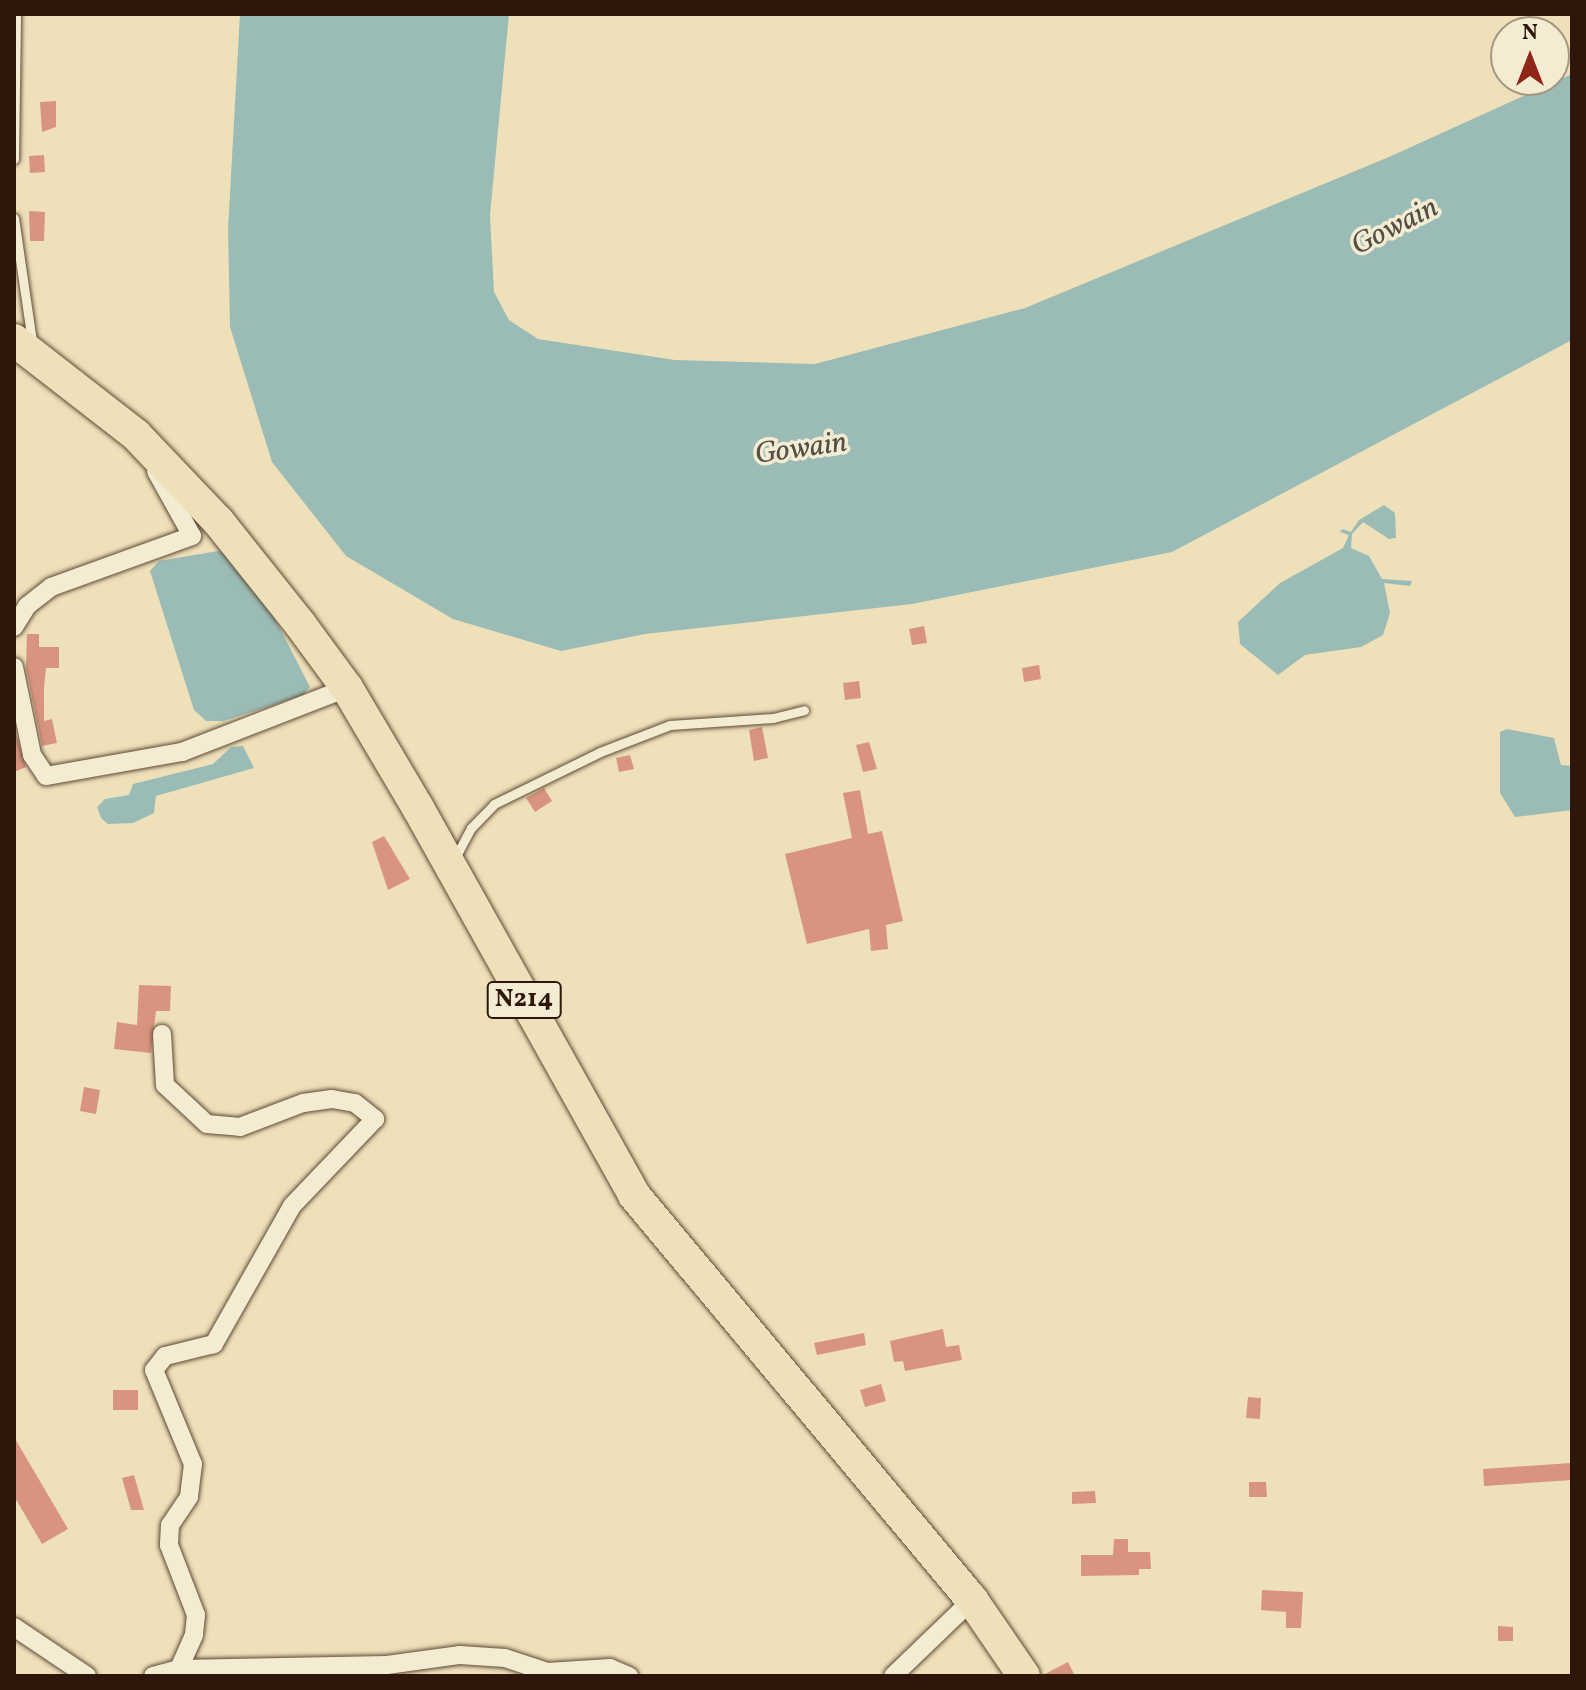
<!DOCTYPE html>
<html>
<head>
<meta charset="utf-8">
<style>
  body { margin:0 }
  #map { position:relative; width:1586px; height:1690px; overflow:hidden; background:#eee1b9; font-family:Vollkorn,serif }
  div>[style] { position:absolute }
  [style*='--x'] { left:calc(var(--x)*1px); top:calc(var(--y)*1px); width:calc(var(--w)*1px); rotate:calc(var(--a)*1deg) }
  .water>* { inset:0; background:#9bbcb6 }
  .building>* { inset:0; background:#d8947f }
  .roads { filter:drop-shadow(0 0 2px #5f4936) drop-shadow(0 0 2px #5f4936) }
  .lane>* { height:9px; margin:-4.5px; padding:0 4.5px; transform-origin:4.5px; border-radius:4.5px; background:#f4ecd2 }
  .street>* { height:18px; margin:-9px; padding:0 9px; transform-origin:9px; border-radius:9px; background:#f4ecd2 }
  .highway>* { height:32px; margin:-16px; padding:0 16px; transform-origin:16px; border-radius:16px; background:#eee1b9 }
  span { translate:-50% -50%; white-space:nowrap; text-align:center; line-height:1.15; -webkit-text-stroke:7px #f4ecd2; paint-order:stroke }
  .shield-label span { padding:2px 6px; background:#f4ecd2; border:2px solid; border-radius:6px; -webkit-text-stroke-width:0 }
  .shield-label { font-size:26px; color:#2f160b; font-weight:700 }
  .water-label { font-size:30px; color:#555047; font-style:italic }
  .frame { position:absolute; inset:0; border:16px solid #2f160b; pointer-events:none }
  .north { position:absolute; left:1490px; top:16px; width:80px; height:80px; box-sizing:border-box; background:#f4ecd2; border:2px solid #a59682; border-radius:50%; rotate:0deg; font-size:22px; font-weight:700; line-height:32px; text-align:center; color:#2f160b }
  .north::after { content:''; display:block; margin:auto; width:28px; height:36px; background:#8f2418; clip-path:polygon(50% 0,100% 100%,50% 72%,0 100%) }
</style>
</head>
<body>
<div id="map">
  <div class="water">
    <i style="clip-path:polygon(240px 14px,509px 14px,490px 215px,494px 292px,509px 320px,538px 339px,675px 360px,815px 364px,1025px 308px,1389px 157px,1572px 74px,1572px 340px,1172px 552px,912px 604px,645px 634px,561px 651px,453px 619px,346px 556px,272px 462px,230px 327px,228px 229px)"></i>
    <i style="clip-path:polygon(1384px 505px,1395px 513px,1396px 538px,1389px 539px,1363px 522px,1352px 534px,1351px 548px,1369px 556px,1382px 579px,1412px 581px,1410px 586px,1384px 583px,1390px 613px,1383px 635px,1361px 647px,1305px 655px,1278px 675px,1240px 644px,1238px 622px,1280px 583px,1343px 548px,1349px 535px,1340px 532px,1342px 529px,1351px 532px,1359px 520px)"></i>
    <i style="clip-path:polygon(218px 551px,230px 554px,252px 574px,310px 687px,303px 695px,224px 721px,206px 721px,194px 710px,150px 571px,159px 561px)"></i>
    <i style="clip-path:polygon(1507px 729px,1554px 738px,1561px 765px,1572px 766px,1572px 810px,1515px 817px,1500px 793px,1500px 732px)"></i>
    <i style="clip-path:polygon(243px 746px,254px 768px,156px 796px,154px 813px,133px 823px,108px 824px,101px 818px,97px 807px,105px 799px,129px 795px,133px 784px,213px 764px,231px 747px)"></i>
  </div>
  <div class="building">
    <i style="clip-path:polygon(56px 101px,56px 127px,42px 132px,40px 102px)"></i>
    <i style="clip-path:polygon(44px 155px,45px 172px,30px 173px,29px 156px)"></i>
    <i style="clip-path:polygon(29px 211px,45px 212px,44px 241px,30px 241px)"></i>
    <i style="clip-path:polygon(924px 626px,927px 643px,912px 645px,909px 629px)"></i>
    <i style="clip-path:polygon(27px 634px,39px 634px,39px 647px,59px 647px,59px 668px,46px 668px,44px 688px,44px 721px,52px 719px,57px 743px,42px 746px,26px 667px)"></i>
    <i style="clip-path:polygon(1039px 665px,1041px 679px,1024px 682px,1022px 668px)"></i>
    <i style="clip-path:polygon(859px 681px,861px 698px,845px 700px,843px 683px)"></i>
    <i style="clip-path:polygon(14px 727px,26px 767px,14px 772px)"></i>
    <i style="clip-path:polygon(762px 727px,768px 758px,754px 761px,749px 730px)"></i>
    <i style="clip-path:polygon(869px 742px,877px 769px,863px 772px,856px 745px)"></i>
    <i style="clip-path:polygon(630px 755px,634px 769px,619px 772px,616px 758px)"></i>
    <i style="clip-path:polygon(544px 788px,552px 801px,535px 812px,526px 798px)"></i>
    <i style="clip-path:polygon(860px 790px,868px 834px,882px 831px,903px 921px,886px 925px,888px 949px,871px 951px,869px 929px,807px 944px,785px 854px,852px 838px,843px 793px)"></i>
    <i style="clip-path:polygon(384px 836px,410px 879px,388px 890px,372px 842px)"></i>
    <i style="clip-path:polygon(139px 985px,171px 986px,170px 1011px,156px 1011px,151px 1053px,114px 1049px,117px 1022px,137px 1025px)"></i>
    <i style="clip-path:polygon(84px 1087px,100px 1090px,96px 1114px,80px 1111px)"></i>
    <i style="clip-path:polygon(943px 1329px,946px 1347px,959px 1345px,962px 1360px,905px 1371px,903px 1361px,894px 1362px,890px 1341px)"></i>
    <i style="clip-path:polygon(864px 1333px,866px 1345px,817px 1355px,814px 1343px)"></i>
    <i style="clip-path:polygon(881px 1384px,886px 1401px,865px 1407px,860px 1390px)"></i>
    <i style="clip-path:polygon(113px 1390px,138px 1390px,138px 1410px,113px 1410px)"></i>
    <i style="clip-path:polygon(1248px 1397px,1261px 1398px,1260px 1419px,1246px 1418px)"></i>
    <i style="clip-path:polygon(14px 1437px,68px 1529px,42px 1544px,14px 1496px)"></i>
    <i style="clip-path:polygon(1571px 1463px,1572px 1480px,1484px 1486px,1483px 1469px)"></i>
    <i style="clip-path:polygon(134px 1475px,144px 1510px,131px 1510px,122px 1478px)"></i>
    <i style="clip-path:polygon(1249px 1482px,1266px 1482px,1267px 1497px,1249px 1497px)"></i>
    <i style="clip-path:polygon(1095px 1491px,1096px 1503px,1072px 1504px,1072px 1492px)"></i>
    <i style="clip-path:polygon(1114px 1539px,1128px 1539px,1128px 1552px,1150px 1552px,1151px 1569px,1139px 1569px,1139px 1575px,1081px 1576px,1081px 1555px,1113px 1555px)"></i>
    <i style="clip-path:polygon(1262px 1590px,1303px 1592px,1301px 1628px,1286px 1628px,1286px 1612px,1261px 1610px)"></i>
    <i style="clip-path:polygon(1498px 1626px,1513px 1627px,1513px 1641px,1498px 1641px)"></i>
    <i style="clip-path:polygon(1068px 1662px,1075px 1676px,1043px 1676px,1043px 1675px)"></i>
  </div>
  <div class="roads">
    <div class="lane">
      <i style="--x:14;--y:159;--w:145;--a:-89.2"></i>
      <i style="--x:14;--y:218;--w:124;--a:81.7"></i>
      <i style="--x:455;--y:858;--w:34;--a:-62"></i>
      <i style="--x:471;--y:828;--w:33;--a:-46"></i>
      <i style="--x:494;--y:804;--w:118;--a:-26.1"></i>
      <i style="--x:600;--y:752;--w:75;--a:-21.1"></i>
      <i style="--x:670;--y:725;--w:103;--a:-3.9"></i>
      <i style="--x:773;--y:718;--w:32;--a:-14"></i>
    </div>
    <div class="street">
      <i style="--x:14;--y:627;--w:25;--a:-58"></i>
      <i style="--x:27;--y:606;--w:31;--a:-38"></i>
      <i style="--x:51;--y:587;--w:150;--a:-19.9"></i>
      <i style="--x:192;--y:536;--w:74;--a:-119"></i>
      <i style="--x:14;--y:667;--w:90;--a:78.4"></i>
      <i style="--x:32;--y:755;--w:25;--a:56"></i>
      <i style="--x:46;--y:776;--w:138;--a:-10"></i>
      <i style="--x:182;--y:752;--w:177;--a:-21.2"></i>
      <i style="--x:162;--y:1034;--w:51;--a:86.6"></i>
      <i style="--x:165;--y:1085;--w:57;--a:42.9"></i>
      <i style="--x:207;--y:1124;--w:33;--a:5"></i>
      <i style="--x:240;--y:1127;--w:67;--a:-20.9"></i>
      <i style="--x:303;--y:1103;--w:29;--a:-8"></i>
      <i style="--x:332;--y:1099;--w:23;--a:10"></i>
      <i style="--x:355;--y:1103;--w:26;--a:39"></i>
      <i style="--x:375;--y:1119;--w:120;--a:133.7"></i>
      <i style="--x:292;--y:1206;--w:159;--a:119.5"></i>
      <i style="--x:214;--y:1344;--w:50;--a:166.2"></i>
      <i style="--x:165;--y:1356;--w:18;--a:128"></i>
      <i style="--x:154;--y:1370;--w:102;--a:67.5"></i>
      <i style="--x:193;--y:1464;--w:33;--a:97"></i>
      <i style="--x:189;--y:1497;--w:34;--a:124"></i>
      <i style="--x:170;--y:1525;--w:20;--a:93"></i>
      <i style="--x:169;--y:1545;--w:75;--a:68.9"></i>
      <i style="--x:196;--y:1615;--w:20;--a:96"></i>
      <i style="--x:194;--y:1635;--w:37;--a:114"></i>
      <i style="--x:14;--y:1627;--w:88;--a:33.9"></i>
      <i style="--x:153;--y:1676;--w:27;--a:-15"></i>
      <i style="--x:179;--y:1669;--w:208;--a:-1.1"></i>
      <i style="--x:387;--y:1665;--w:74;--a:-7.8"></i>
      <i style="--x:460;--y:1655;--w:45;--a:3.8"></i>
      <i style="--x:505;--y:1658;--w:44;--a:18.4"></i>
      <i style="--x:547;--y:1672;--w:63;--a:-3.6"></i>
      <i style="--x:610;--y:1668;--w:21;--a:23"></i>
      <i style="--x:893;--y:1676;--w:110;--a:-43.9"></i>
    </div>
    <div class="highway">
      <i style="--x:14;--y:340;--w:155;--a:37.9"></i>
      <i style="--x:136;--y:435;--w:119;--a:46.4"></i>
      <i style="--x:218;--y:521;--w:132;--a:51.5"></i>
      <i style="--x:300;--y:624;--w:79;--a:53.7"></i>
      <i style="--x:347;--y:688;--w:139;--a:59.4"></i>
      <i style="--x:418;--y:808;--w:443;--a:60.8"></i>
      <i style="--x:634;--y:1195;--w:528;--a:50.15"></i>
      <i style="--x:972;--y:1600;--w:92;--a:55.6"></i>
    </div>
  </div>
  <div class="shield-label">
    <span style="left:524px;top:1000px">N214</span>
  </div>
  <div class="water-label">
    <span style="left:1395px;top:227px;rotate:-27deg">Gowain</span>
    <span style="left:801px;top:449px;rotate:-8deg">Gowain</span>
  </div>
  <div class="frame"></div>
  <div class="north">N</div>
</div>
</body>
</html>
